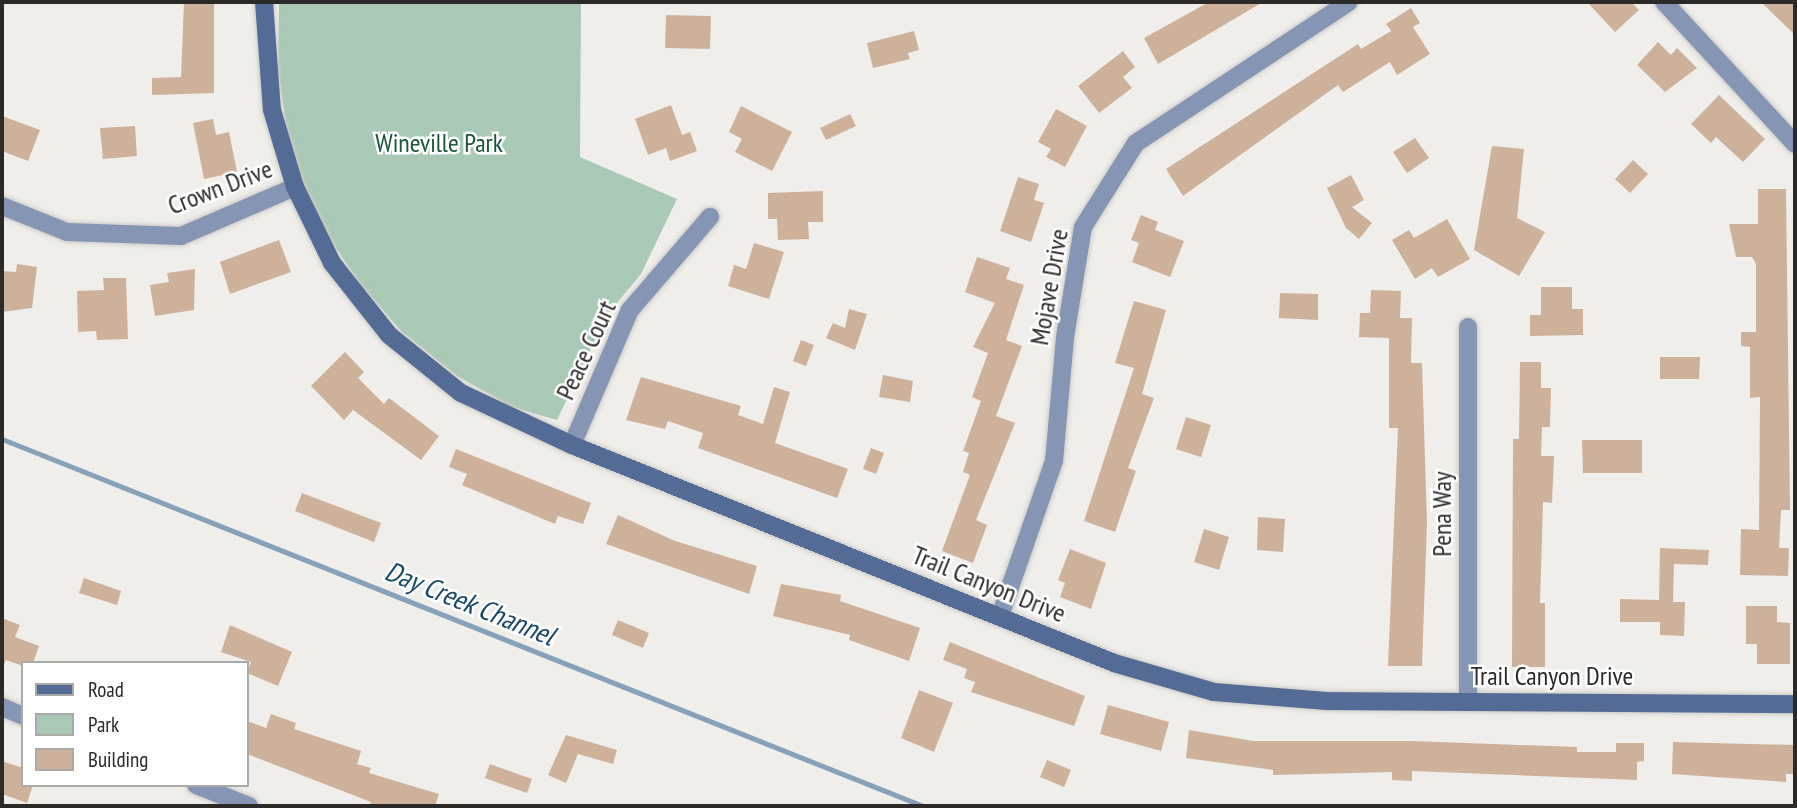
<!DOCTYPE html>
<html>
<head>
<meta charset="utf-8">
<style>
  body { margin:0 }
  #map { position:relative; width:1797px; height:808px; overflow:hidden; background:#efeeeb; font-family:"PT Sans Narrow",sans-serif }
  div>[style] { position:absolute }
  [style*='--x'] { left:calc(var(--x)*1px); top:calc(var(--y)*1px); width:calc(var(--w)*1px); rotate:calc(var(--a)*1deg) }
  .green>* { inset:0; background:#a9c8b5 }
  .stream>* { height:5px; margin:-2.5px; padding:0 2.5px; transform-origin:2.5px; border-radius:2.5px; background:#86a1b8 }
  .building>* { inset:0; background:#ceb19b }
  .roads { filter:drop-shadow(0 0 2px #cccbc8) drop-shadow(0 0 2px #cccbc8) }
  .street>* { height:18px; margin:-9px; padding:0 9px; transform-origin:9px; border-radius:9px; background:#8595b3 }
  .secondary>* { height:18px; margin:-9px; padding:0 9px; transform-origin:9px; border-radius:9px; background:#546b95 }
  span { translate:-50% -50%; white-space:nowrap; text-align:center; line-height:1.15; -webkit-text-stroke:5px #fff; paint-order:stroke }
  .park-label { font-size:26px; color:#1c553a }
  .street-label { font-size:26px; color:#2b2a29 }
  .water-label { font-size:28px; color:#1a486a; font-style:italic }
  .frame { position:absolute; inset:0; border:4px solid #2b2a29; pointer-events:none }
  .legend { position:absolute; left:21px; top:661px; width:228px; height:126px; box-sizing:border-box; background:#fff; border:2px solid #aaaaa9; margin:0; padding:9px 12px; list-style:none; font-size:21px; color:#2b2a29 }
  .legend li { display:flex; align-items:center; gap:14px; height:35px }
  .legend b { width:35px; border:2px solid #aaaaa9 }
</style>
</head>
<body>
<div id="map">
  <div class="green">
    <i style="clip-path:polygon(279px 2px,581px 2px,580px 157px,677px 199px,641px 274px,607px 315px,557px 420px,512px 407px,457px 376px,402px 332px,361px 285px,319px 223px,290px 154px,278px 68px)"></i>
  </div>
  <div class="stream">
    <i style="--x:2;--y:439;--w:991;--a:21.73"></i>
  </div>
  <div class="building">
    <i style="clip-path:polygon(184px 2px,214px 2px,214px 93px,152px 95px,152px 78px,181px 77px)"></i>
    <i style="clip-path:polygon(1209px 2px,1263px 2px,1158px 64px,1144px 38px)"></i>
    <i style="clip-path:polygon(1587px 2px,1631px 2px,1639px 10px,1615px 32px)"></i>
    <i style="clip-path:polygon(1761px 2px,1795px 2px,1795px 35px)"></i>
    <i style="clip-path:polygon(1411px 8px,1420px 23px,1413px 27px,1430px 54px,1397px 75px,1390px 62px,1343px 92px,1338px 85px,1183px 196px,1166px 169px,1358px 44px,1361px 49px,1391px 31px,1386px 24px)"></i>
    <i style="clip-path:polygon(666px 15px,711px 16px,710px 49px,665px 48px)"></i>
    <i style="clip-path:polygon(914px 31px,919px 50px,908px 53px,910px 59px,873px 68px,867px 43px)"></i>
    <i style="clip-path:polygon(1658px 42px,1671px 55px,1677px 48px,1697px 68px,1665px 92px,1637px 65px)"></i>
    <i style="clip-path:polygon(1123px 51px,1135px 67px,1123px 77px,1132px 88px,1099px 113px,1078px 86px)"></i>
    <i style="clip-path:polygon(1719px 95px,1765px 139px,1743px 162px,1716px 137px,1711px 143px,1691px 124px)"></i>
    <i style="clip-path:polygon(671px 105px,682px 135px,690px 132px,697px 151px,670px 161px,666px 148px,648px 155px,635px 119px)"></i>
    <i style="clip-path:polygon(741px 106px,792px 132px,772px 171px,735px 152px,742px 139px,729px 132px)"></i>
    <i style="clip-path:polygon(1056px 109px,1087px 126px,1065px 167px,1046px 157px,1051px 149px,1038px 142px)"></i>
    <i style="clip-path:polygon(850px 114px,856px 126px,826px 140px,820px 128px)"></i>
    <i style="clip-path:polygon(2px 116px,40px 130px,28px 161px,2px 151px)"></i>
    <i style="clip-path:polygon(213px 119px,216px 135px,229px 132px,237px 172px,204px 179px,193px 123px)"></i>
    <i style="clip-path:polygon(135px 126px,137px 156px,103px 159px,100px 128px)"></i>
    <i style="clip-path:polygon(1415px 138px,1429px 158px,1407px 173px,1393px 152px)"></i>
    <i style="clip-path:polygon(1492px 146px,1524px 149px,1517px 218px,1545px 232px,1519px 276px,1474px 250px)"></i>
    <i style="clip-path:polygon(1633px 160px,1648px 174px,1630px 193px,1615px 179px)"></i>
    <i style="clip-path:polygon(1351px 175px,1364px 200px,1352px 207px,1372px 223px,1359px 239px,1346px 228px,1327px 188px)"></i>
    <i style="clip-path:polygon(1018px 177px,1039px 184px,1034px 200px,1044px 203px,1031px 242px,1000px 231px)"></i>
    <i style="clip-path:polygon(1758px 189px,1786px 189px,1790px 510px,1781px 510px,1779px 548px,1789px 548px,1788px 576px,1740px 575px,1741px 529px,1759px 530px,1760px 397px,1750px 398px,1750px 347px,1741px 346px,1741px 332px,1756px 332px,1756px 264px,1752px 257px,1736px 257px,1729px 224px,1758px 224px)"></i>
    <i style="clip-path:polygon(823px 191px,823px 222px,808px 222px,809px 239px,778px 240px,777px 219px,768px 219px,768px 193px)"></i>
    <i style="clip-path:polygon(1141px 215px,1158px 222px,1155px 230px,1184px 241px,1170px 277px,1132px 262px,1139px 243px,1131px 240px)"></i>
    <i style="clip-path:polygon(1447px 219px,1470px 259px,1438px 277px,1432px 268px,1415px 279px,1392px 240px,1409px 230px,1414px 238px)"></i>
    <i style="clip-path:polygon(279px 240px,291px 272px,230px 294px,220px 262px)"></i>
    <i style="clip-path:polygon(754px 243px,784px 252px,769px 299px,728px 286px,734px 265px,746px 269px)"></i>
    <i style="clip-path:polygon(977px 257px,1010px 268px,1006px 279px,1024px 285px,1006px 340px,1022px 346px,996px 416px,1015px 423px,976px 520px,987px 525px,973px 563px,942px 551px,970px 475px,963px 472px,969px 453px,963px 451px,981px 401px,972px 397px,988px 353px,973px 347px,995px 303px,965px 292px)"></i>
    <i style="clip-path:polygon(17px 264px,37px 267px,32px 308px,2px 312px,2px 271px,16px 272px)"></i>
    <i style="clip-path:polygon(195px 269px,194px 310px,155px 316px,150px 285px,169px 282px,167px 273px)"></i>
    <i style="clip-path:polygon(103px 278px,126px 278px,128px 339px,97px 340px,96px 331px,78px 332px,77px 291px,104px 290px)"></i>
    <i style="clip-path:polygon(1541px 287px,1572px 287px,1572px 309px,1583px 309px,1583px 335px,1530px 336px,1530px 315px,1541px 315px)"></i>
    <i style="clip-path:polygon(1371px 290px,1401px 291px,1400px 318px,1412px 318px,1411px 363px,1422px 363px,1427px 523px,1422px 666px,1388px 666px,1398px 428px,1389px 428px,1389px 338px,1359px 337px,1360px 313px,1370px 313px)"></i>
    <i style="clip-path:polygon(1280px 293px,1318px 294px,1318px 320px,1279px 318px)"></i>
    <i style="clip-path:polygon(1134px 301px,1166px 310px,1142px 394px,1154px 398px,1128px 468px,1136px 471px,1115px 532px,1084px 521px,1134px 368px,1115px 363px)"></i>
    <i style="clip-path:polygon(849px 309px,867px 314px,855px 350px,826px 338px,833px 323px,845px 328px)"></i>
    <i style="clip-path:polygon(801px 340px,814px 345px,806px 366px,793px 361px)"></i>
    <i style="clip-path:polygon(345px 352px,364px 372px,358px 378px,384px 404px,389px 398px,439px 436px,421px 460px,353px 410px,344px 420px,311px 386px)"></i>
    <i style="clip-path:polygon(1660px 357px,1700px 357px,1699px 379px,1660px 379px)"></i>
    <i style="clip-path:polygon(1520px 362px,1541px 362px,1541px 388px,1551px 388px,1550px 427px,1542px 427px,1541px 456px,1554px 456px,1552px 503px,1543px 502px,1540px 603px,1545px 603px,1545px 667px,1512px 667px,1513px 439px,1519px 439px)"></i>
    <i style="clip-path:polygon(883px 375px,913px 381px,910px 402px,879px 397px)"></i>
    <i style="clip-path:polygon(641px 377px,741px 406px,738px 415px,763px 424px,774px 387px,790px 392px,775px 443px,848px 469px,837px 498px,698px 448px,703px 433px,668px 421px,665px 429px,626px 420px)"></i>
    <i style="clip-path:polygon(1186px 417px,1211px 425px,1201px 457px,1176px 449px)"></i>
    <i style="clip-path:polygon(1582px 440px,1642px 440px,1642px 473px,1583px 473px)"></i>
    <i style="clip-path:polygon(871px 448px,884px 453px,876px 474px,863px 469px)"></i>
    <i style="clip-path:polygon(456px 449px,591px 503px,583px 524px,558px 516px,555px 524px,462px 485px,467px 474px,449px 467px)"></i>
    <i style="clip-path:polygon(302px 493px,381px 523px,374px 542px,295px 511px)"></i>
    <i style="clip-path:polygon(618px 515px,675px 541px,757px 566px,749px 594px,606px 544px)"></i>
    <i style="clip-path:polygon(1258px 517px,1285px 519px,1283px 552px,1257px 550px)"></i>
    <i style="clip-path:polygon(1204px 529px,1229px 537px,1219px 570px,1194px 562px)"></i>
    <i style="clip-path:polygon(1660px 548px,1709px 550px,1708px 565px,1674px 564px,1673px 602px,1685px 602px,1684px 636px,1660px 635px,1660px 622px,1620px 622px,1620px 599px,1659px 600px)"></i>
    <i style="clip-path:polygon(1070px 549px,1106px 563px,1091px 609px,1060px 597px,1065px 583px,1058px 580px)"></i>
    <i style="clip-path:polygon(84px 578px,121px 591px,117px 605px,79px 593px)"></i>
    <i style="clip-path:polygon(781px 584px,841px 595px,840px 601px,920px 628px,909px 661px,849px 640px,850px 635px,773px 616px)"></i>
    <i style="clip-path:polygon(1746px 606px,1777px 606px,1777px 622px,1790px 623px,1790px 664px,1757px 664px,1757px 644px,1746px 644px)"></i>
    <i style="clip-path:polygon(2px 618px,20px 625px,15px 637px,39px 646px,33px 663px,23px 666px,6px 660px,2px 669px)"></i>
    <i style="clip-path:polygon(618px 620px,649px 633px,643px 648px,612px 635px)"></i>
    <i style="clip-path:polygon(230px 625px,292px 652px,278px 686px,247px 673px,251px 662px,221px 652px)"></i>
    <i style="clip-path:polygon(950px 642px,1085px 696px,1074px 726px,971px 692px,975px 682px,964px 678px,967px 669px,943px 660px)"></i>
    <i style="clip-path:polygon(919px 690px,953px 703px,934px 752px,901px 738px)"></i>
    <i style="clip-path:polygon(1108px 705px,1169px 722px,1161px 751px,1100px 734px)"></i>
    <i style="clip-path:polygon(271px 714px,296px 723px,294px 729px,361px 751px,357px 764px,371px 768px,369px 773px,439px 794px,435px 806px,370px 806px,371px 802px,247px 754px,247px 721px,266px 728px)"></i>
    <i style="clip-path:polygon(1189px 730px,1253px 741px,1412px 741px,1577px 747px,1577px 752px,1616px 752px,1616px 743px,1644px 743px,1644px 761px,1637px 762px,1637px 780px,1412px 771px,1412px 781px,1392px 780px,1392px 772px,1273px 775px,1273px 770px,1186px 758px)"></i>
    <i style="clip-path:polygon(566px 735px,617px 750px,613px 764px,578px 754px,566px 783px,548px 775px)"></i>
    <i style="clip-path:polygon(1673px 742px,1795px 745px,1795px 774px,1786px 774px,1786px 782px,1672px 774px)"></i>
    <i style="clip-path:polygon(1047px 760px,1071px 770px,1064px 787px,1040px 777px)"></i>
    <i style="clip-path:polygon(2px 761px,23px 768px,23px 785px,33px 785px,27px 803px,2px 794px)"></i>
    <i style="clip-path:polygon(490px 764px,532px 779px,527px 793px,485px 778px)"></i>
  </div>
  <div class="roads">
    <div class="street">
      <i style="--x:1664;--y:2;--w:193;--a:47.3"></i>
      <i style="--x:2;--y:206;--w:70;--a:21.8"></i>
      <i style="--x:67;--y:232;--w:114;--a:2"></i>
      <i style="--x:181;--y:236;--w:124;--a:-23.3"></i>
      <i style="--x:1468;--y:327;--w:375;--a:90"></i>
      <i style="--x:572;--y:445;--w:147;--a:-66.8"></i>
      <i style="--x:630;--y:310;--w:123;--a:-49.3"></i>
      <i style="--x:1000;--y:616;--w:164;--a:-70.8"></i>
      <i style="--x:1054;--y:461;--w:124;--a:-84.9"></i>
      <i style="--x:1065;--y:337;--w:111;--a:-80.7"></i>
      <i style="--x:1083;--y:227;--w:99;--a:-57.8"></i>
      <i style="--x:1136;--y:143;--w:255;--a:-33.5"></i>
      <i style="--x:2;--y:707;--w:23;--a:23"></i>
      <i style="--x:196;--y:785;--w:57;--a:21.6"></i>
    </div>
    <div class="secondary">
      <i style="--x:264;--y:2;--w:108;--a:85.8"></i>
      <i style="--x:272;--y:110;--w:80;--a:73.4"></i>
      <i style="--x:295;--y:187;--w:85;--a:64"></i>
      <i style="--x:332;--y:263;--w:92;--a:51.6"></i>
      <i style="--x:389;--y:335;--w:92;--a:38.9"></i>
      <i style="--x:461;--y:393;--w:123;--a:25.1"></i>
      <i style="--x:572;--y:445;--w:584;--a:21.91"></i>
      <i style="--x:1114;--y:663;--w:104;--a:16.2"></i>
      <i style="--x:1214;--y:692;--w:113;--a:4.6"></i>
      <i style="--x:1327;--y:701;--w:468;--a:0.4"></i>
    </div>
  </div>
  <div class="park-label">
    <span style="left:439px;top:143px">Wineville Park</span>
  </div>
  <div class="street-label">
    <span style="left:220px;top:187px;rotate:-21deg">Crown Drive</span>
    <span style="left:1049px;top:287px;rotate:-80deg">Mojave Drive</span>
    <span style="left:586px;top:350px;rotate:-65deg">Peace Court</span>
    <span style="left:1442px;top:514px;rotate:-90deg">Pena Way</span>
    <span style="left:989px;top:584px;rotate:22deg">Trail Canyon Drive</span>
    <span style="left:1552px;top:676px">Trail Canyon Drive</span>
  </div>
  <div class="water-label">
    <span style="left:470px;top:603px;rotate:22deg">Day Creek Channel</span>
  </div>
  <div class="frame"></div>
  <ul class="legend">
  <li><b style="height:9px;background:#546b95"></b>Road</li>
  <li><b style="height:19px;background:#a9c8b5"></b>Park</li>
  <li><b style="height:19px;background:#ceb19b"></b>Building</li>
  </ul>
</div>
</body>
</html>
